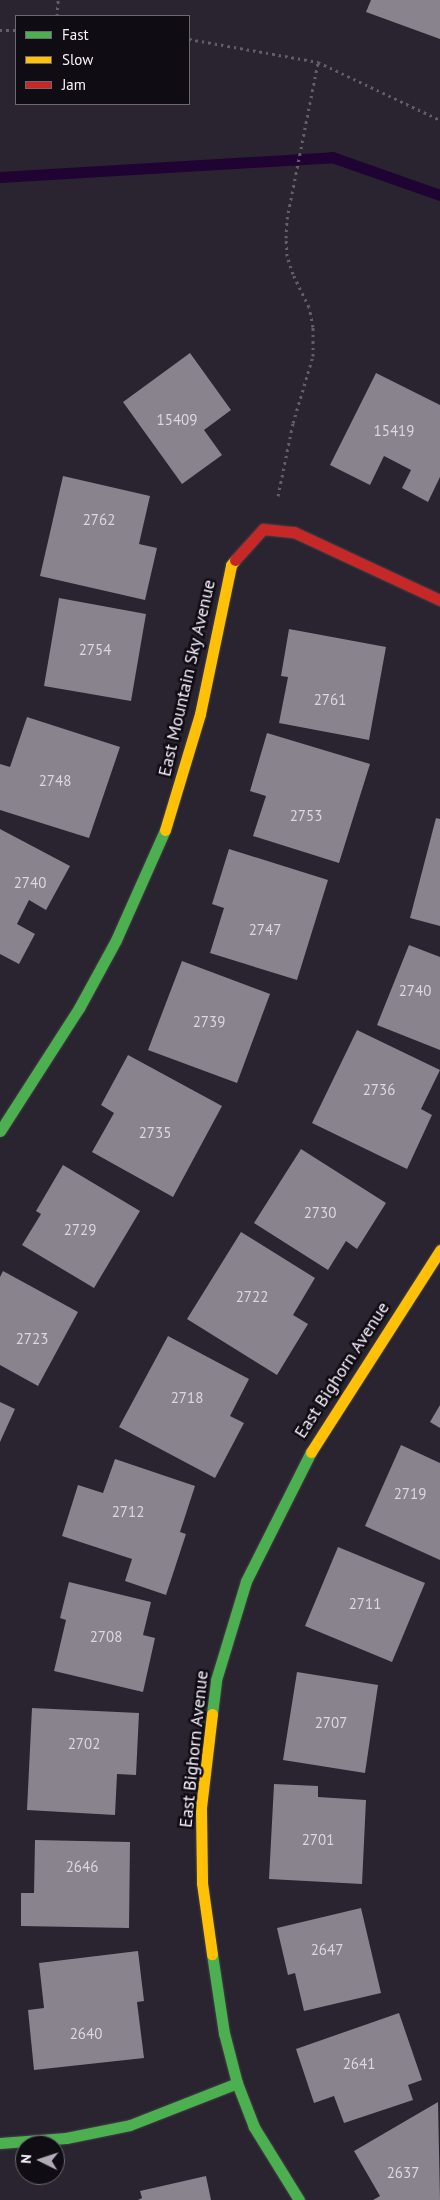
<!DOCTYPE html>
<html>
<head>
<meta charset="utf-8">
<style>
  body { margin:0 }
  #map { position:relative; width:440px; height:2200px; overflow:hidden; background:#29242f; font-family:"PT Sans",sans-serif }
  div>[style] { position:absolute }
  [style*='--x'] { left:calc(var(--x)*1px); top:calc(var(--y)*1px); width:calc(var(--w)*1px); rotate:calc(var(--a)*1deg) }
  .stream>* { height:11px; margin:-5.5px; padding:0 5.5px; transform-origin:5.5px; border-radius:5.5px; background:#1f0333 }
  .building>* { inset:0; background:#88838d }
  .path>* { height:3px; margin-top:-1.5px; transform-origin:0; background:repeating-linear-gradient(90deg,#615e65 0 2.5px,transparent 0 6.5px) }
  .roads { filter:drop-shadow(0 0 1px #443f48) drop-shadow(0 0 1px #443f48) }
  .fast>* { height:11px; margin:-5.5px; padding:0 5.5px; transform-origin:5.5px; border-radius:5.5px; background:#4caf50 }
  .slow>* { height:11px; margin:-5.5px; padding:0 5.5px; transform-origin:5.5px; border-radius:5.5px; background:#ffc107 }
  .jam>* { height:11px; margin:-5.5px; padding:0 5.5px; transform-origin:5.5px; border-radius:5.5px; background:#c62828 }
  span { translate:-50% -50%; white-space:nowrap; text-align:center; line-height:1.15; -webkit-text-stroke:5px #100c14; paint-order:stroke }
  .number-label { font-size:15px; color:#dcd7e1 }
  .number-label span { -webkit-text-stroke-width:0 }
  .street-label { font-size:18px; color:#f8f3fd }
  .legend { position:absolute; left:15px; top:15px; width:175px; height:90px; box-sizing:border-box; background:#100c14; border:1px solid #6d6871; margin:0; padding:6px 9px; list-style:none; font-size:15px; color:#f8f3fd }
  .legend li { display:flex; align-items:center; gap:10px; height:25px }
  .legend b { width:25px; border:1px solid #6d6871 }
  .north { position:absolute; left:15px; top:2135px; width:50px; height:50px; box-sizing:border-box; background:#100c14; border:1px solid #6d6871; border-radius:50%; rotate:274deg; font-size:14px; font-weight:700; line-height:20px; text-align:center; color:#f8f3fd }
  .north::after { content:''; display:block; margin:auto; width:18px; height:22px; background:#b0abb5; clip-path:polygon(50% 0,100% 100%,50% 72%,0 100%) }
</style>
</head>
<body>
<div id="map">
  <div class="stream">
    <i style="--x:0;--y:177;--w:333;--a:-3.4"></i>
    <i style="--x:332;--y:157;--w:114;--a:19.4"></i>
  </div>
  <div class="building">
    <i style="clip-path:polygon(371px 0,440px 0,440px 39px,366px 12px)"></i>
    <i style="clip-path:polygon(190px 353px,231px 410px,204px 430px,222px 455px,182px 484px,123px 402px)"></i>
    <i style="clip-path:polygon(376px 373px,440px 405px,440px 477px,428px 502px,402px 488px,411px 470px,384px 456px,370px 485px,330px 465px)"></i>
    <i style="clip-path:polygon(63px 476px,150px 496px,139px 544px,157px 548px,145px 600px,40px 576px)"></i>
    <i style="clip-path:polygon(59px 598px,146px 614px,131px 701px,44px 686px)"></i>
    <i style="clip-path:polygon(289px 629px,386px 647px,369px 740px,279px 723px,288px 677px,281px 676px)"></i>
    <i style="clip-path:polygon(27px 717px,120px 747px,89px 838px,0 810px,0 764px,10px 767px)"></i>
    <i style="clip-path:polygon(267px 733px,370px 764px,339px 863px,253px 836px,266px 796px,250px 791px)"></i>
    <i style="clip-path:polygon(436px 818px,440px 819px,440px 926px,410px 918px)"></i>
    <i style="clip-path:polygon(0 829px,70px 866px,46px 910px,29px 900px,17px 924px,35px 934px,19px 964px,0 954px)"></i>
    <i style="clip-path:polygon(229px 849px,328px 880px,297px 980px,210px 953px,224px 908px,212px 904px)"></i>
    <i style="clip-path:polygon(409px 945px,440px 957px,440px 1050px,377px 1025px)"></i>
    <i style="clip-path:polygon(182px 961px,270px 994px,237px 1083px,148px 1050px)"></i>
    <i style="clip-path:polygon(357px 1030px,440px 1070px,421px 1109px,432px 1115px,407px 1169px,312px 1123px)"></i>
    <i style="clip-path:polygon(128px 1055px,222px 1106px,173px 1197px,92px 1152px,114px 1113px,101px 1105px)"></i>
    <i style="clip-path:polygon(301px 1149px,386px 1203px,357px 1249px,346px 1241px,328px 1270px,254px 1223px)"></i>
    <i style="clip-path:polygon(63px 1165px,140px 1211px,94px 1288px,22px 1245px,41px 1214px,36px 1211px)"></i>
    <i style="clip-path:polygon(241px 1232px,315px 1278px,293px 1315px,308px 1324px,277px 1375px,187px 1319px)"></i>
    <i style="clip-path:polygon(3px 1271px,78px 1312px,38px 1386px,0 1365px,0 1277px)"></i>
    <i style="clip-path:polygon(168px 1336px,249px 1379px,230px 1416px,244px 1423px,215px 1478px,119px 1427px)"></i>
    <i style="clip-path:polygon(0 1402px,15px 1409px,0 1442px)"></i>
    <i style="clip-path:polygon(440px 1405px,440px 1428px,430px 1422px)"></i>
    <i style="clip-path:polygon(401px 1445px,440px 1463px,440px 1560px,365px 1526px)"></i>
    <i style="clip-path:polygon(115px 1459px,195px 1486px,180px 1532px,186px 1534px,166px 1595px,125px 1581px,132px 1559px,62px 1536px,78px 1485px,103px 1493px)"></i>
    <i style="clip-path:polygon(338px 1547px,425px 1583px,392px 1662px,305px 1626px)"></i>
    <i style="clip-path:polygon(69px 1582px,151px 1602px,143px 1635px,155px 1638px,143px 1692px,54px 1671px,66px 1620px,60px 1618px)"></i>
    <i style="clip-path:polygon(297px 1672px,378px 1685px,365px 1773px,283px 1760px)"></i>
    <i style="clip-path:polygon(32px 1708px,139px 1713px,136px 1775px,117px 1774px,115px 1815px,27px 1810px)"></i>
    <i style="clip-path:polygon(274px 1784px,318px 1786px,318px 1797px,366px 1800px,362px 1884px,269px 1879px)"></i>
    <i style="clip-path:polygon(35px 1840px,130px 1842px,129px 1928px,21px 1926px,21px 1893px,34px 1893px)"></i>
    <i style="clip-path:polygon(361px 1908px,381px 1993px,304px 2011px,295px 1973px,288px 1975px,277px 1928px)"></i>
    <i style="clip-path:polygon(138px 1951px,144px 2001px,137px 2002px,144px 2058px,34px 2070px,28px 2010px,44px 2008px,39px 1963px)"></i>
    <i style="clip-path:polygon(399px 2013px,422px 2080px,408px 2085px,413px 2100px,344px 2123px,334px 2096px,314px 2103px,296px 2049px)"></i>
    <i style="clip-path:polygon(438px 2102px,440px 2200px,373px 2200px,380px 2196px,354px 2151px)"></i>
    <i style="clip-path:polygon(206px 2176px,211px 2200px,138px 2200px,142px 2198px,140px 2191px)"></i>
  </div>
  <div class="path">
    <i style="--x:57;--y:16;--w:16;--a:-86"></i>
    <i style="--x:0;--y:30;--w:16;--a:0"></i>
    <i style="--x:189;--y:39;--w:131;--a:10.1"></i>
    <i style="--x:318;--y:62;--w:135;--a:25.4"></i>
    <i style="--x:278;--y:496;--w:75;--a:-78.4"></i>
    <i style="--x:293;--y:423;--w:70;--a:-73.4"></i>
    <i style="--x:313;--y:356;--w:29;--a:-90"></i>
    <i style="--x:313;--y:327;--w:20;--a:-101"></i>
    <i style="--x:309;--y:307;--w:37;--a:-116"></i>
    <i style="--x:293;--y:274;--w:19;--a:-108"></i>
    <i style="--x:287;--y:256;--w:18;--a:-93"></i>
    <i style="--x:286;--y:238;--w:19;--a:-87"></i>
    <i style="--x:287;--y:219;--w:160;--a:-78.8"></i>
  </div>
  <div class="roads">
    <div class="fast">
      <i style="--x:0;--y:1131;--w:146;--a:-57.3"></i>
      <i style="--x:79;--y:1008;--w:77;--a:-61.4"></i>
      <i style="--x:116;--y:940;--w:120;--a:-66"></i>
      <i style="--x:212;--y:1714;--w:34;--a:-83"></i>
      <i style="--x:216;--y:1680;--w:103;--a:-73.1"></i>
      <i style="--x:246;--y:1581;--w:144;--a:-63.3"></i>
      <i style="--x:212;--y:1954;--w:80;--a:81.4"></i>
      <i style="--x:224;--y:2033;--w:52;--a:75.4"></i>
      <i style="--x:237;--y:2083;--w:47;--a:68.9"></i>
      <i style="--x:254;--y:2127;--w:86;--a:58.3"></i>
      <i style="--x:0;--y:2143;--w:66;--a:-4.3"></i>
      <i style="--x:66;--y:2138;--w:65;--a:-11.5"></i>
      <i style="--x:130;--y:2125;--w:115;--a:-21.4"></i>
    </div>
    <div class="slow">
      <i style="--x:165;--y:830;--w:121;--a:-73.2"></i>
      <i style="--x:200;--y:714;--w:152;--a:-78.2"></i>
      <i style="--x:231;--y:565;--w:6;--a:-51"></i>
      <i style="--x:311;--y:1452;--w:240;--a:-57.4"></i>
      <i style="--x:212;--y:1714;--w:95;--a:96.7"></i>
      <i style="--x:201;--y:1808;--w:75;--a:89.2"></i>
      <i style="--x:202;--y:1883;--w:72;--a:82"></i>
    </div>
    <div class="jam">
      <i style="--x:235;--y:560;--w:42;--a:-47.9"></i>
      <i style="--x:263;--y:529;--w:31;--a:6"></i>
      <i style="--x:294;--y:532;--w:161;--a:25"></i>
    </div>
  </div>
  <div class="number-label">
    <span style="left:177px;top:420px">15409</span>
    <span style="left:394px;top:431px">15419</span>
    <span style="left:99px;top:520px">2762</span>
    <span style="left:95px;top:650px">2754</span>
    <span style="left:330px;top:700px">2761</span>
    <span style="left:55px;top:781px">2748</span>
    <span style="left:306px;top:816px">2753</span>
    <span style="left:30px;top:883px">2740</span>
    <span style="left:265px;top:930px">2747</span>
    <span style="left:415px;top:991px">2740</span>
    <span style="left:209px;top:1022px">2739</span>
    <span style="left:379px;top:1090px">2736</span>
    <span style="left:155px;top:1133px">2735</span>
    <span style="left:320px;top:1213px">2730</span>
    <span style="left:80px;top:1230px">2729</span>
    <span style="left:252px;top:1297px">2722</span>
    <span style="left:32px;top:1339px">2723</span>
    <span style="left:187px;top:1398px">2718</span>
    <span style="left:410px;top:1494px">2719</span>
    <span style="left:128px;top:1512px">2712</span>
    <span style="left:365px;top:1604px">2711</span>
    <span style="left:106px;top:1637px">2708</span>
    <span style="left:331px;top:1723px">2707</span>
    <span style="left:84px;top:1744px">2702</span>
    <span style="left:318px;top:1840px">2701</span>
    <span style="left:82px;top:1867px">2646</span>
    <span style="left:327px;top:1950px">2647</span>
    <span style="left:86px;top:2034px">2640</span>
    <span style="left:359px;top:2064px">2641</span>
    <span style="left:403px;top:2173px">2637</span>
  </div>
  <div class="street-label">
    <span style="left:187px;top:678px;rotate:-77deg">East Mountain Sky Avenue</span>
    <span style="left:342px;top:1370px;rotate:-57deg">East Bighorn Avenue</span>
    <span style="left:194px;top:1749px;rotate:-84deg">East Bighorn Avenue</span>
  </div>
  <ul class="legend">
  <li><b style="height:6px;background:#4caf50"></b>Fast</li>
  <li><b style="height:6px;background:#ffc107"></b>Slow</li>
  <li><b style="height:6px;background:#c62828"></b>Jam</li>
  </ul>
  <div class="north">N</div>
</div>
</body>
</html>
